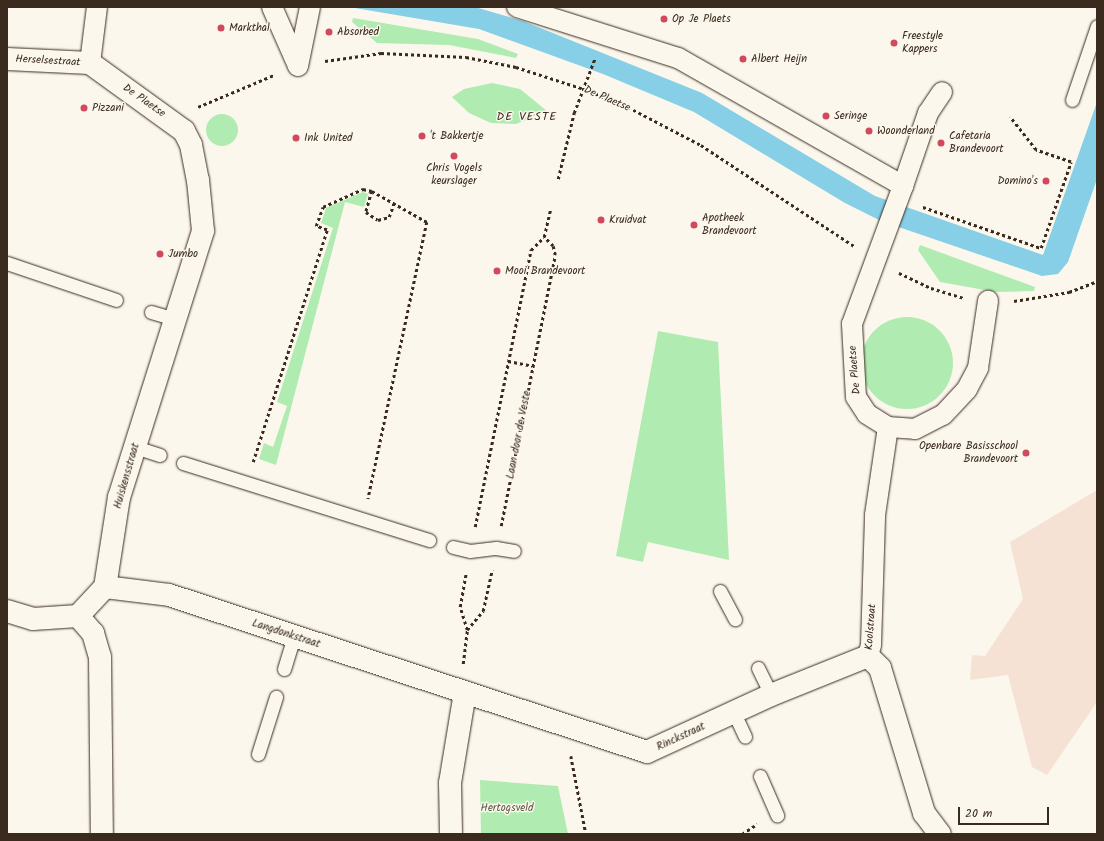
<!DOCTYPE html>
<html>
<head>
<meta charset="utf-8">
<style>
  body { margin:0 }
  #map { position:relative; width:1104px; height:841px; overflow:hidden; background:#fbf7ec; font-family:Kalam,sans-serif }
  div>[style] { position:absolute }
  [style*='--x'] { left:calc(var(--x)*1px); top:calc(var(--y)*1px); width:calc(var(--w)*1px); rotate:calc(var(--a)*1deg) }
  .built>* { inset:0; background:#f6e2d5 }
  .green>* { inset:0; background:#b0ecb2 }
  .round { border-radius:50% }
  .water>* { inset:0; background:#86cfe7 }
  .path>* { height:2.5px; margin-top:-1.25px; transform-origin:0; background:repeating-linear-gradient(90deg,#3b2a1e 0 3px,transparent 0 6px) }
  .roads { filter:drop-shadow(0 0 1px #3b2a1e) drop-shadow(0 0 1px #3b2a1e) }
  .service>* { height:13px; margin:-6.5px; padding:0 6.5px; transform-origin:6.5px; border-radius:6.5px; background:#fbf7ec }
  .pedestrian>* { height:20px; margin:-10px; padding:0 10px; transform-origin:10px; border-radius:10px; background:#fbf7ec }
  .minor>* { height:22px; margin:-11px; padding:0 11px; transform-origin:11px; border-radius:11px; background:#fbf7ec }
  .dots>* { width:11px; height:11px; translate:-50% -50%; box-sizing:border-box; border:2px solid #fbf7ec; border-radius:50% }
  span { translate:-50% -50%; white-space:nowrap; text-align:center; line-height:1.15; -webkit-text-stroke:3px #fbf7ec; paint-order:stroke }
  .poi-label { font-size:11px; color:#3b2a1e }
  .left { translate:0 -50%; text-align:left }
  .right { translate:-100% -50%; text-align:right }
  .street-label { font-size:11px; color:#3b2a1e }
  .park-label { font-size:11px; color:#585a43 }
  .neighbourhood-label { font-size:12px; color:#3b2a1e; letter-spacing:1px }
  .frame { position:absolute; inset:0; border:8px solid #3b2a1e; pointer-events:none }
  .scale { position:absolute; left:958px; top:807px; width:91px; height:18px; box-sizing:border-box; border:2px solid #3b2a1e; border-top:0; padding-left:5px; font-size:12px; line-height:14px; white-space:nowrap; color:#3b2a1e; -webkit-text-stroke:3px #fbf7ec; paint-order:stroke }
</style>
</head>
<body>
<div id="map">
  <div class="built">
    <i style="clip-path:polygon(1097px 490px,1097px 702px,1047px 775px,1032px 767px,1008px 675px,970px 680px,972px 655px,985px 656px,1023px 599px,1010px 542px)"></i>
  </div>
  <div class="green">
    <i style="clip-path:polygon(353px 18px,478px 39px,518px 54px,516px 58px,449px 45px,377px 43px,352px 22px)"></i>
    <i style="clip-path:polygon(492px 83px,520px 89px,547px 111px,516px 124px,491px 123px,469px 113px,452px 97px,464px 89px)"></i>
    <i class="round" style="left:206px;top:114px;width:32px;height:32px"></i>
    <i style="clip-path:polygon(363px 192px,368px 194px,364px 207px,345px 202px,276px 465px,259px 459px,264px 443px,273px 447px,287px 406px,277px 402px,333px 228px,321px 223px,326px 208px)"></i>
    <i style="clip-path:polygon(920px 245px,980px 267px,1035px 287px,1034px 291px,996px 292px,940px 282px,918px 250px)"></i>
    <i class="round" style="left:861px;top:317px;width:92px;height:92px"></i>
    <i style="clip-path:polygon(658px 331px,718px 342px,729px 560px,648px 542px,643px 562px,616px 556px)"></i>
    <i style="clip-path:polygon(480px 780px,558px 786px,568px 834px,481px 834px)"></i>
  </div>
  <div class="water">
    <i style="clip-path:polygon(349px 7px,475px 7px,523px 21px,702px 93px,875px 196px,1043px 255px,1097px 102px,1097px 179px,1068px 262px,1058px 274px,1042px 276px,881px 221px,845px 203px,694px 112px,603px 74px,479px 29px)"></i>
  </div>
  <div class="path">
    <i style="--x:325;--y:61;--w:57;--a:-8.1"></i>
    <i style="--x:381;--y:53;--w:85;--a:2.7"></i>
    <i style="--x:466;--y:57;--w:51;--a:11.3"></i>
    <i style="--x:516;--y:67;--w:71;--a:17.9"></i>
    <i style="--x:584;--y:89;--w:48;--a:22.2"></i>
    <i style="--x:628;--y:107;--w:82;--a:27.5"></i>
    <i style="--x:701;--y:145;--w:183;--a:33.4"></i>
    <i style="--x:198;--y:107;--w:82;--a:-22.8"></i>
    <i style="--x:558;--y:179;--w:68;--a:-76.4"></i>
    <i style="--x:574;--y:113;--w:59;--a:-69.1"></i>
    <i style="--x:372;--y:191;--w:22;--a:106"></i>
    <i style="--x:366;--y:212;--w:14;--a:34"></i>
    <i style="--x:378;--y:220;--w:11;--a:-15"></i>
    <i style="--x:389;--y:217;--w:15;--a:-70"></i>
    <i style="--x:923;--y:207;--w:125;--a:19.2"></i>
    <i style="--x:1041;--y:248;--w:91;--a:-70.8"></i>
    <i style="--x:1071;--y:162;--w:37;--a:-161"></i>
    <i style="--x:1036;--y:150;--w:42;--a:-128.2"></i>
    <i style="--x:899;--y:273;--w:35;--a:25"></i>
    <i style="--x:931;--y:288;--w:34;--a:17"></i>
    <i style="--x:1014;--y:301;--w:56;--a:-9.3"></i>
    <i style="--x:1069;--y:292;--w:30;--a:-21"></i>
    <i style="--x:508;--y:361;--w:25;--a:11"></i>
    <i style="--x:253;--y:462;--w:244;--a:-72.3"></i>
    <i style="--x:327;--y:230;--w:12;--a:-160"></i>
    <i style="--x:316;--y:226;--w:20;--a:-70"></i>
    <i style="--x:323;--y:207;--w:44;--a:-24.2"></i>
    <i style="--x:363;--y:189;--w:9;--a:13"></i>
    <i style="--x:372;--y:191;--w:63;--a:29.4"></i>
    <i style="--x:427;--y:222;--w:283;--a:102"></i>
    <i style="--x:501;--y:526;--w:276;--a:-78.7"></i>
    <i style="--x:555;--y:255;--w:9;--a:-103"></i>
    <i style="--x:553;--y:246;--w:13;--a:-135"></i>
    <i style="--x:475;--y:527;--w:283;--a:-78.6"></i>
    <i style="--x:531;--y:250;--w:18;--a:-45"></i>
    <i style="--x:544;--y:237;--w:28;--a:-77"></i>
    <i style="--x:467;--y:630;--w:25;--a:-50"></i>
    <i style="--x:483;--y:611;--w:42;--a:-77.6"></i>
    <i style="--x:463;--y:664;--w:34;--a:-83"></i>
    <i style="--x:467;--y:630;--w:24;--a:-107"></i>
    <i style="--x:460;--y:607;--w:34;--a:-80"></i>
    <i style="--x:571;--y:756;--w:79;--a:79.1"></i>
    <i style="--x:742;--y:834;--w:18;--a:-34"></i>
  </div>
  <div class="roads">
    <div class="service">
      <i style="--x:1072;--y:100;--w:78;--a:-71.3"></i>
      <i style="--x:7;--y:263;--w:115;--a:18.7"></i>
      <i style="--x:151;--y:312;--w:26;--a:16"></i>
      <i style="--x:135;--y:447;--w:26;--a:18"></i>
      <i style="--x:183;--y:463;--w:258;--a:17.4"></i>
      <i style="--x:453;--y:547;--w:17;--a:13"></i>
      <i style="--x:470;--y:551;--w:26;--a:-7"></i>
      <i style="--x:496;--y:548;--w:18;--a:9"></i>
      <i style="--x:720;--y:591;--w:32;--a:62"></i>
      <i style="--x:758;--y:668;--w:30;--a:64"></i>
      <i style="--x:284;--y:669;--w:34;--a:-73"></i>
      <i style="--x:734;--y:713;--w:26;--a:65"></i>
      <i style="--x:258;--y:754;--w:60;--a:-72.5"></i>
      <i style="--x:760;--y:776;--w:43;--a:66.4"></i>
    </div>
    <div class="pedestrian">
      <i style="--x:272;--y:7;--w:64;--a:66.2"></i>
      <i style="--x:517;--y:7;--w:169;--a:17.6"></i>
      <i style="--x:678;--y:58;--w:259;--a:29.6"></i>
      <i style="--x:903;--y:186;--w:147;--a:110.3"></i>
      <i style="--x:852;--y:324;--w:73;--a:86.9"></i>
      <i style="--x:856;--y:397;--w:20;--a:57"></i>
      <i style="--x:867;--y:414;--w:25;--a:32"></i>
      <i style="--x:888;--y:427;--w:27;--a:4"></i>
      <i style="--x:915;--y:429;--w:31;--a:-27"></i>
      <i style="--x:943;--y:415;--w:35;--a:-47"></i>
      <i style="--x:967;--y:389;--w:24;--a:-62"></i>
      <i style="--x:978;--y:368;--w:68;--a:-81.5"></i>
      <i style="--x:90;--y:63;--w:56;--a:-82.9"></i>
      <i style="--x:298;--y:66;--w:60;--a:-78.5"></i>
      <i style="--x:903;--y:186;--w:77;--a:-71.1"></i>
      <i style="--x:928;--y:113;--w:25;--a:-56"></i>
      <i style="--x:868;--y:656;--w:11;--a:-75"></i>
      <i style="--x:871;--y:645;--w:130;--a:-88.2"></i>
      <i style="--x:875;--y:515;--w:89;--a:-81.6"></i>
    </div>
    <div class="minor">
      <i style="--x:7;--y:59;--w:83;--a:2.8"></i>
      <i style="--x:90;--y:63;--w:116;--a:35.9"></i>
      <i style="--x:184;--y:131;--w:16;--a:63"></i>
      <i style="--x:191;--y:145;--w:36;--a:79"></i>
      <i style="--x:198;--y:180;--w:51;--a:84.4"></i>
      <i style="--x:203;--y:231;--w:279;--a:107.5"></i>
      <i style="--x:119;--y:497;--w:91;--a:98.8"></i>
      <i style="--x:105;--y:587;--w:40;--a:133"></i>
      <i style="--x:105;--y:587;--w:64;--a:7.1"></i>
      <i style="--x:169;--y:595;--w:503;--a:18.18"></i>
      <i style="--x:647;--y:752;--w:136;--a:-24.7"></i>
      <i style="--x:771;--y:695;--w:105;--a:-21.9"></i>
      <i style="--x:868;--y:656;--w:17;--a:45"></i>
      <i style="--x:880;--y:668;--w:152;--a:73.1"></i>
      <i style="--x:924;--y:813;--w:26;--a:53"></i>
      <i style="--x:7;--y:611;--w:27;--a:17"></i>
      <i style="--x:33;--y:619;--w:45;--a:-3.8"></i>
      <i style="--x:78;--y:616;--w:23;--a:49"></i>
      <i style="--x:93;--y:633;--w:25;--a:74"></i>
      <i style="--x:100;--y:657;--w:177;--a:89.4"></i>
      <i style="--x:451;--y:834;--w:51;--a:-91.1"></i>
      <i style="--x:450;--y:783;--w:92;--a:-80.6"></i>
    </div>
  </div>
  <div class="dots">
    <i style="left:664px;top:19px;background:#d1495b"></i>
    <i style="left:221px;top:28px;background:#d1495b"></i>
    <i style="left:329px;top:32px;background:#d1495b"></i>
    <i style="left:894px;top:43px;background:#d1495b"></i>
    <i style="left:743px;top:59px;background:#d1495b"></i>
    <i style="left:84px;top:108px;background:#d1495b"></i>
    <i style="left:826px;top:116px;background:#d1495b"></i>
    <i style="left:869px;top:131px;background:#d1495b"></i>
    <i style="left:422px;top:136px;background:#d1495b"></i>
    <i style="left:296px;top:138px;background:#d1495b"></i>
    <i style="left:941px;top:143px;background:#d1495b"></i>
    <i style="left:454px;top:156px;background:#d1495b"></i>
    <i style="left:1046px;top:181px;background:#d1495b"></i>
    <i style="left:601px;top:220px;background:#d1495b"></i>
    <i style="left:694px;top:225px;background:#d1495b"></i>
    <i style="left:160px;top:254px;background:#d1495b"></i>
    <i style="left:497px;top:271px;background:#d1495b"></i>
    <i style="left:1026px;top:453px;background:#d1495b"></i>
  </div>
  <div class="poi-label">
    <span class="left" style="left:672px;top:19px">Op Je Plaets</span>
    <span class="left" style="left:229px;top:28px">Markthal</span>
    <span class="left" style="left:337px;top:32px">Absorbed</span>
    <span class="left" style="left:902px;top:43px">Freestyle<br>Kappers</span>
    <span class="left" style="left:751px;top:59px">Albert Heijn</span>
    <span class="left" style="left:92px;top:108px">Pizzani</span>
    <span class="left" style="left:834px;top:116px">Seringe</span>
    <span class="left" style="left:877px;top:131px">Woonderland</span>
    <span class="left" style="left:430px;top:136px">'t Bakkertje</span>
    <span class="left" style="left:949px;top:143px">Cafetaria<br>Brandevoort</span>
    <span class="left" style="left:304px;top:138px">Ink United</span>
    <span style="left:454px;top:175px">Chris Vogels<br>keurslager</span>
    <span class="right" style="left:1038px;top:181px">Domino's</span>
    <span class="left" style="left:702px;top:225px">Apotheek<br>Brandevoort</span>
    <span class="left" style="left:609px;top:220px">Kruidvat</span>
    <span class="left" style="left:168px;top:254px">Jumbo</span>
    <span class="left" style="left:505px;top:271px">Mooi Brandevoort</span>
    <span class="right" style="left:1018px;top:453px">Openbare Basisschool<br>Brandevoort</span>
  </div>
  <div class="street-label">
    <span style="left:48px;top:61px;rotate:3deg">Herselsestraat</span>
    <span style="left:607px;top:99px;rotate:23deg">De Plaetse</span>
    <span style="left:144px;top:101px;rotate:35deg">De Plaetse</span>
    <span style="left:855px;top:370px;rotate:-95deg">De Plaetse</span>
    <span style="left:519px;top:435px;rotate:-79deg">Laan door de Veste</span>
    <span style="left:127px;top:476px;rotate:-74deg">Huiskensstraat</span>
    <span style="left:871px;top:627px;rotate:-86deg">Koolstraat</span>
    <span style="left:286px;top:634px;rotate:18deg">Langdonkstraat</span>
    <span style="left:681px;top:737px;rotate:-25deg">Rinckstraat</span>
  </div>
  <div class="park-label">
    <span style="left:507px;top:808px">Hertogsveld</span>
  </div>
  <div class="neighbourhood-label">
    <span style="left:527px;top:117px">DE VESTE</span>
  </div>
  <div class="frame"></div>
  <div class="scale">20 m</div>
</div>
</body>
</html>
